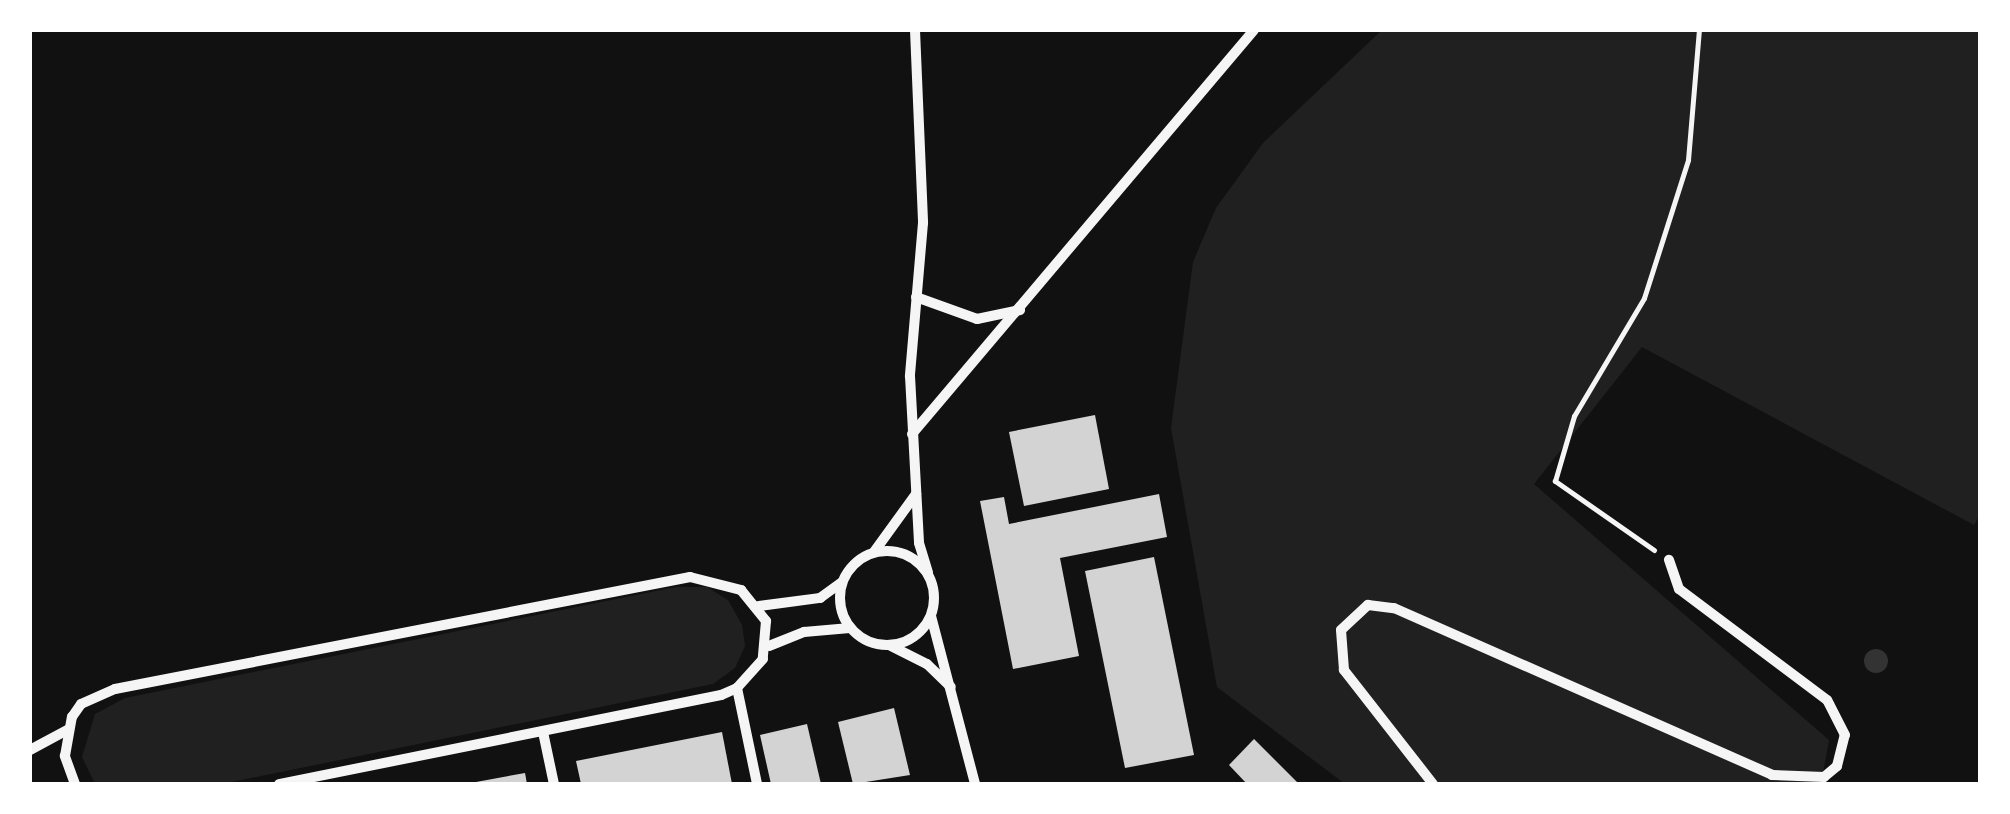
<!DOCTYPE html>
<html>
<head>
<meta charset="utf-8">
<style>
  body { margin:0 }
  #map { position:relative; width:2010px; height:814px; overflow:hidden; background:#111; font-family:Raleway,sans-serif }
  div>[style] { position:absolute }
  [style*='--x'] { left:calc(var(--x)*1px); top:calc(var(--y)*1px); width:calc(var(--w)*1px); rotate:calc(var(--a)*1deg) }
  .green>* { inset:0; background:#202020 }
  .water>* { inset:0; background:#333 }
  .round { border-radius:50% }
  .building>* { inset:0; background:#d3d3d3 }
  .path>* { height:5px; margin:-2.5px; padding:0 2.5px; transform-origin:2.5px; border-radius:2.5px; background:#f5f5f5 }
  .minor>* { height:10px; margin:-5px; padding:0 5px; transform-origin:5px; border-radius:5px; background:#f5f5f5 }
  .minor>.ring { margin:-5px; padding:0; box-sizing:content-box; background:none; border:10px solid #f5f5f5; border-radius:50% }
  span { translate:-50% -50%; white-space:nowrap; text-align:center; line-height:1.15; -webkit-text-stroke:10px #fff; paint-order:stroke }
  .frame { position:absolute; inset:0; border:32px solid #fff; pointer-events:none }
</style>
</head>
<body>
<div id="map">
  <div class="green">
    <i style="clip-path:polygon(1382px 30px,1980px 30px,1980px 515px,1974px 525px,1642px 347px,1534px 484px,1829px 740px,1821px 784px,1345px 784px,1217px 687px,1171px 428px,1193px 262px,1216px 208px,1263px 143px)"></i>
    <i style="clip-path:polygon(676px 587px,707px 587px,728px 600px,742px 625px,745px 646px,735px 668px,713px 684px,222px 784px,95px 784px,82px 757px,95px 714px,125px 698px)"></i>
  </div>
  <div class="water">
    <i class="round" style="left:1864px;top:649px;width:24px;height:24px"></i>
  </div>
  <div class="building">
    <i style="clip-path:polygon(1095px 415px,1109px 489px,1024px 506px,1009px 432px)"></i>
    <i style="clip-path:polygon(1159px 494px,1167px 537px,1060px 558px,1079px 656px,1013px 669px,980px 501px,1004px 497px,1009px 524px)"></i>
    <i style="clip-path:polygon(1154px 557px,1194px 755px,1125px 768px,1085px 571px)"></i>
    <i style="clip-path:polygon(894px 708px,910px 775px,853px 784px,838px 722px)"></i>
    <i style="clip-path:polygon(807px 724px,821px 784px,771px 784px,760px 735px)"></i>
    <i style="clip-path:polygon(722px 732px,732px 784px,581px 784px,576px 761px)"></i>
    <i style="clip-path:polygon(1254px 739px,1299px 784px,1247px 784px,1229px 765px)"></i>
    <i style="clip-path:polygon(525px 773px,527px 784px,476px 784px,476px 782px)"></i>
  </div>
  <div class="path">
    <i style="--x:1654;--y:550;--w:121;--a:-145.1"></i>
    <i style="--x:1555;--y:481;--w:68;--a:-73.7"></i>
    <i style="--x:1574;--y:416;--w:137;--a:-59.3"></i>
    <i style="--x:1644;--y:298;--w:145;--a:-72.3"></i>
    <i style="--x:1688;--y:160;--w:130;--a:-85.2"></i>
  </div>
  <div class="minor">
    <i style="--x:915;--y:30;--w:193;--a:87.6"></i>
    <i style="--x:923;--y:223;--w:154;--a:94.9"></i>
    <i style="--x:910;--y:376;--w:167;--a:86.9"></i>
    <i style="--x:919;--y:543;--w:31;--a:73"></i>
    <i style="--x:916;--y:297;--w:65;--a:19.8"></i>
    <i style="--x:977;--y:319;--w:44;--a:-11.8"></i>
    <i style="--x:912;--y:434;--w:529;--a:-49.75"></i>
    <i class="ring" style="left:840px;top:551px;width:84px;height:84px"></i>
    <i style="--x:874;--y:552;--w:72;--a:-54.1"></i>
    <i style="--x:759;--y:606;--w:62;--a:-7.5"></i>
    <i style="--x:820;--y:598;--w:26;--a:-36"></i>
    <i style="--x:931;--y:616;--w:174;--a:75.3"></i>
    <i style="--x:769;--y:646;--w:38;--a:-22"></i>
    <i style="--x:804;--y:632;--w:46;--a:-5"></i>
    <i style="--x:891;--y:646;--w:40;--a:26.6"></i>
    <i style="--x:927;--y:664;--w:33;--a:44"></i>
    <i style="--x:737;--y:688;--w:98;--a:78.2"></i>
    <i style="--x:543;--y:732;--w:53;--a:78.1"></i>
    <i style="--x:30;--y:750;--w:42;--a:-28.4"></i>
    <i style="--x:75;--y:784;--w:30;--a:-110"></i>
    <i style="--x:65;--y:756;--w:40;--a:-80"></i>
    <i style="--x:72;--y:717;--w:16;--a:-55"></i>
    <i style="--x:81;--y:704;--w:37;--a:-24"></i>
    <i style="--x:115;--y:689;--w:586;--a:-11.02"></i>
    <i style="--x:690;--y:577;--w:53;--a:14.3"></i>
    <i style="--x:741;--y:590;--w:40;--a:51"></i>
    <i style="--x:766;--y:621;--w:38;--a:95"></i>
    <i style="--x:763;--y:659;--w:39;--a:132"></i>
    <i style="--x:737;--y:688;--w:17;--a:156"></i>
    <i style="--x:721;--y:695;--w:451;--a:168.6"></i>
    <i style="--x:1433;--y:784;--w:145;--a:-128"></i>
    <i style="--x:1344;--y:670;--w:40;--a:-94.3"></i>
    <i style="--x:1341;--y:630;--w:37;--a:-43"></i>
    <i style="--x:1368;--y:605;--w:26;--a:7"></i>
    <i style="--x:1394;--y:608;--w:413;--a:23.8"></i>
    <i style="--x:1772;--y:775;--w:52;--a:2.2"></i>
    <i style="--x:1824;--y:777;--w:17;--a:-40"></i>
    <i style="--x:1837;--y:766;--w:32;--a:-76"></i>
    <i style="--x:1845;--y:735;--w:39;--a:-117"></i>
    <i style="--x:1827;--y:700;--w:185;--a:-143.1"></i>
    <i style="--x:1679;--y:589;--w:31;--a:-109"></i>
  </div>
  <div class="frame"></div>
</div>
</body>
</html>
